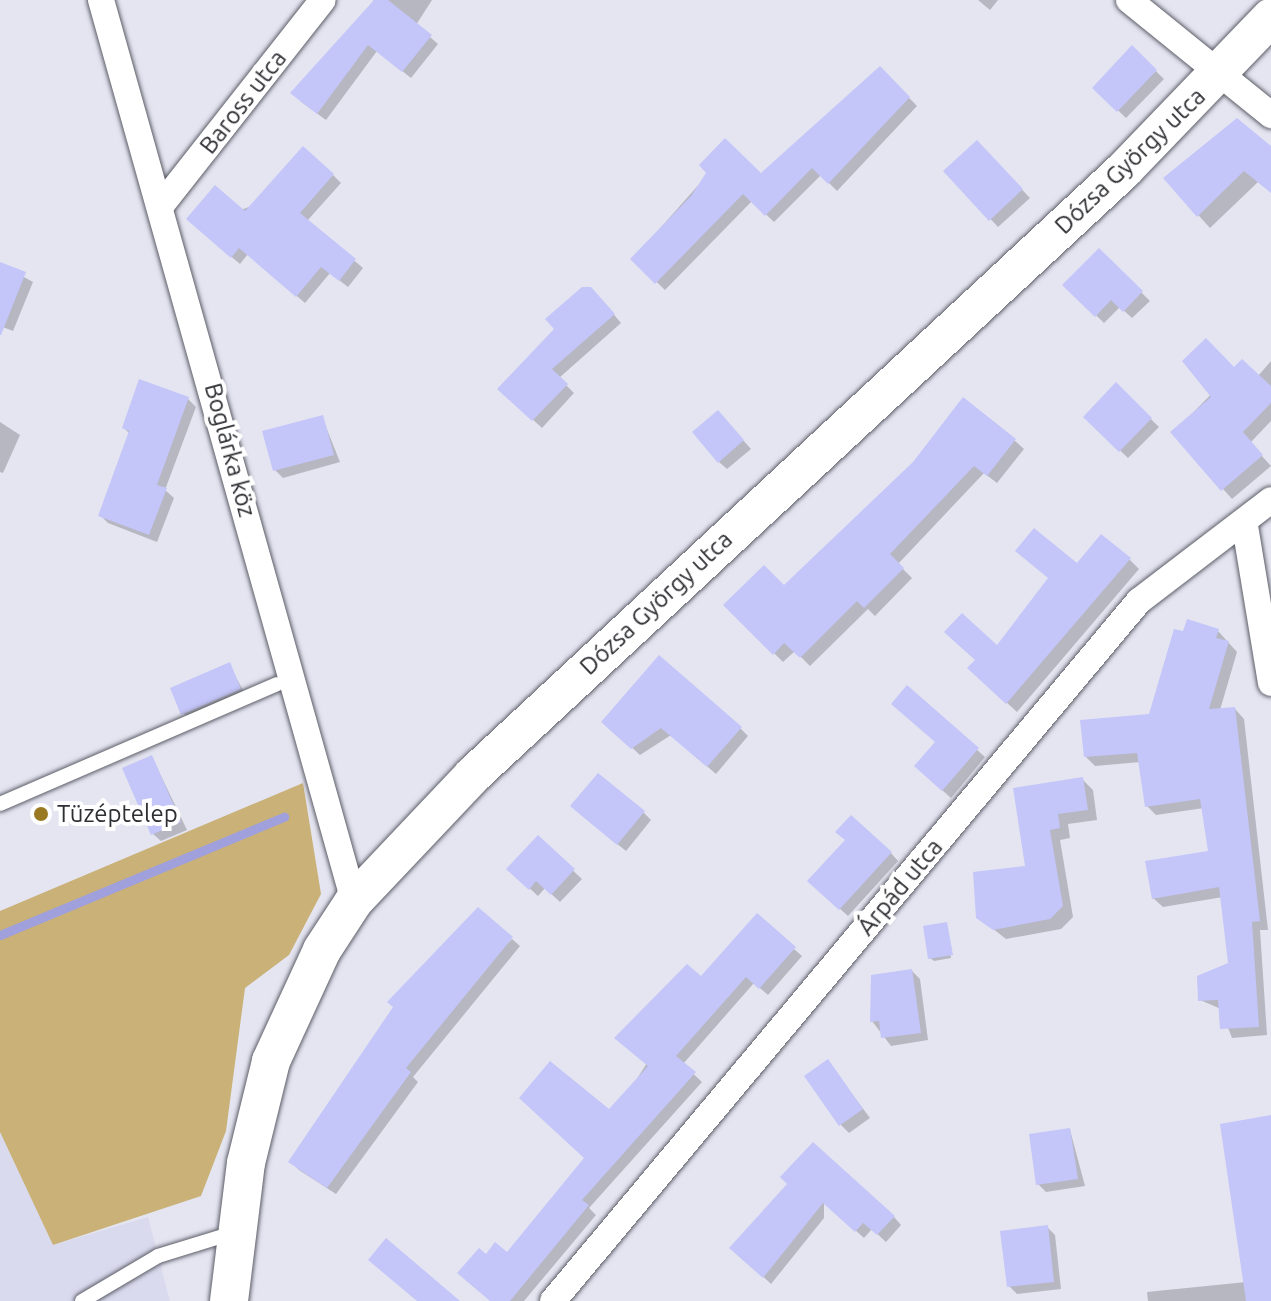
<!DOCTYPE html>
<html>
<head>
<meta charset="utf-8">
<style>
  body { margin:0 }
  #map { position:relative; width:1271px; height:1301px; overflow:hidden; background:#e4e5f1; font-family:Ubuntu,sans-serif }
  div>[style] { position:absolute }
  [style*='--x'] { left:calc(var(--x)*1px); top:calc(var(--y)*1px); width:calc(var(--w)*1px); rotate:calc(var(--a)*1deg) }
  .built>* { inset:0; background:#d9daee }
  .green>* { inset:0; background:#c9b177 }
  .shadow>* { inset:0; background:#0003 }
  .stream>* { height:9px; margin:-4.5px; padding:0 4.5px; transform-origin:4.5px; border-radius:4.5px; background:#a0a0dd }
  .building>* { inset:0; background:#c4c5f8 }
  .roads { filter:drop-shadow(0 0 2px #5c5d67) drop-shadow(0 0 2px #5c5d67) }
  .lane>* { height:14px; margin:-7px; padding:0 7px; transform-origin:7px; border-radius:7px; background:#fff }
  .street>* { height:26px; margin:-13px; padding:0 13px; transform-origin:13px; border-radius:13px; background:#fff }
  .secondary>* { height:38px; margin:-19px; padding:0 19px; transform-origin:19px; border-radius:19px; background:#fff }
  .dots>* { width:22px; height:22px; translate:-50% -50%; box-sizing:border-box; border:4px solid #fff; border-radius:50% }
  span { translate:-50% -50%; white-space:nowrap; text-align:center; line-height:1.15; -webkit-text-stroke:8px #fff; paint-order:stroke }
  .street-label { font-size:24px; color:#2e2f33 }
  .poi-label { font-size:24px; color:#2e2f33 }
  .left { translate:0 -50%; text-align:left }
</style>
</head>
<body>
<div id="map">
  <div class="built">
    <i style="clip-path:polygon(0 1132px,53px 1245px,148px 1217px,170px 1301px,0 1301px)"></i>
  </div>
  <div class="green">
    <i style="clip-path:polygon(303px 783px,321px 894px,289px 955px,245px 988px,226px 1131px,201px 1196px,53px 1245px,0 1132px,0 911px)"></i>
  </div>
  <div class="shadow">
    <i style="clip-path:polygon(374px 0,432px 0,416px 25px,438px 44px,411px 78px,377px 51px,326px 120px,300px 101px)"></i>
    <i style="clip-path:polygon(978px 0,998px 0,990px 10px)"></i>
    <i style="clip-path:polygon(1132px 48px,1164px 79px,1126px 118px,1095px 88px)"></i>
    <i style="clip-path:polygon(880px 68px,917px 106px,837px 191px,821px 175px,774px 222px,752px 201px,665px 290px,633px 259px,709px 173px,761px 176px)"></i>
    <i style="clip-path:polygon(977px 142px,1030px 198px,998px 227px,946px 171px)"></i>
    <i style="clip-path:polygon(1271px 149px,1271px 192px,1258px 182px,1210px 228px,1165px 178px)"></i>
    <i style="clip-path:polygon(333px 175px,341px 183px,307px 221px,363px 268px,348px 287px,330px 273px,305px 303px,248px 254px,240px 264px,196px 227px)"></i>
    <i style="clip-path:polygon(1099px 251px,1150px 301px,1132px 318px,1120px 307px,1104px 323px,1065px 285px)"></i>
    <i style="clip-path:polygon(0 264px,33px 282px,13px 331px,0 326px)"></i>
    <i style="clip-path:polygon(599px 297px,621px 323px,559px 378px,574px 393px,542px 428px,500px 389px)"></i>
    <i style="clip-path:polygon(1271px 361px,1271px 421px,1250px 443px,1271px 466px,1232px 499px,1173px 433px,1235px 370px,1258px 376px)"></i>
    <i style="clip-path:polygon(1116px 385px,1159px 427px,1128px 458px,1085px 417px)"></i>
    <i style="clip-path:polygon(188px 399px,196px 407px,165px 490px,174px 498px,157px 542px,108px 523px,100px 515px,130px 434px,124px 428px)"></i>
    <i style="clip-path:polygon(322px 417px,340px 462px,283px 478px,275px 470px)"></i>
    <i style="clip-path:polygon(726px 421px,751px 449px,727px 469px,719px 462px)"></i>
    <i style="clip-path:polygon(0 422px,20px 435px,3px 473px,0 472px)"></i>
    <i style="clip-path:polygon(1014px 440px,1024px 449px,997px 483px,984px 473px,898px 564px,912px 578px,875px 616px,868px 609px,810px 666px,795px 651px,783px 662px,726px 605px,784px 588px,914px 463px)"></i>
    <i style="clip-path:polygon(1129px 559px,1139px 569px,1017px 712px,979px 677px,1077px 565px)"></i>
    <i style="clip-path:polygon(1218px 631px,1237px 652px,1220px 710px,1235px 709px,1244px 719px,1268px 930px,1260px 930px,1267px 1035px,1232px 1038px,1221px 1009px,1200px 1000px,1230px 964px,1223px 897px,1163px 907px,1153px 898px,1210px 852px,1204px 808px,1156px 815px,1147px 806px,1140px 762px,1095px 766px,1086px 757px,1150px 716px)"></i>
    <i style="clip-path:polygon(229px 665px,247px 697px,191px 721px,183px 713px)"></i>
    <i style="clip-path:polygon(907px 688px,985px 757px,951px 798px,924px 774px,937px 742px)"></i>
    <i style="clip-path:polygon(604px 722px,740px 728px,748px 736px,716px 774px,671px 735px,640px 755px)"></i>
    <i style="clip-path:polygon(152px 757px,187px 830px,161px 841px,153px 834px)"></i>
    <i style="clip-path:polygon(1082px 779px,1093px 790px,1097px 820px,1068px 824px,1070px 838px,1060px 840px,1073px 917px,1061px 929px,1006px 939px,978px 917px,1028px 867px,1016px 789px)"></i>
    <i style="clip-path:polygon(643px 812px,651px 820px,626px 851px,580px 814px)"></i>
    <i style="clip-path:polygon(538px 838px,582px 879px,560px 902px,545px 888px,538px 896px,509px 869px)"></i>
    <i style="clip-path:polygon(891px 853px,898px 861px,848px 916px,818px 889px)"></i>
    <i style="clip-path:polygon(945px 925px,951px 958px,934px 961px,930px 958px)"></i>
    <i style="clip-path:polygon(512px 939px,520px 946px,413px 1077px,418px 1082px,336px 1194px,299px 1170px,291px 1162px)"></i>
    <i style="clip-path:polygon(794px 949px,802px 956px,768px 995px,754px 983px,683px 1064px,702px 1082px,589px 1208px,596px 1215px,524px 1301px,492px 1301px,486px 1256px,507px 1255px,586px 1158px,701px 979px)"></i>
    <i style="clip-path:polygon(912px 971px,920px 979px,928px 1040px,891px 1046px,872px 1021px)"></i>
    <i style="clip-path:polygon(828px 1062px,870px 1118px,849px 1133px,841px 1125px)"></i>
    <i style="clip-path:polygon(1271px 1120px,1271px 1301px,1148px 1301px,1147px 1292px,1246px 1282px)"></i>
    <i style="clip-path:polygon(1070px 1130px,1085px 1186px,1046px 1192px,1038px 1184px)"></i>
    <i style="clip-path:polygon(790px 1184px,894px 1217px,901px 1225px,886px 1242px,872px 1229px,864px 1238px,824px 1202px,824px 1218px,771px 1284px,740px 1255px)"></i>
    <i style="clip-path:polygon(1047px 1227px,1055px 1235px,1061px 1289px,1017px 1294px,1009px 1286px)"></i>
  </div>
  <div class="stream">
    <i style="--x:0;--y:935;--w:308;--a:-22.6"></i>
  </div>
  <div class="building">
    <i style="clip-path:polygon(374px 0,388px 0,432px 35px,402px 72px,368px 45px,317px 114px,290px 93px)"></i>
    <i style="clip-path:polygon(1132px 45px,1157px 70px,1117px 112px,1092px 88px)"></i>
    <i style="clip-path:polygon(880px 66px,910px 97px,828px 184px,812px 168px,765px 216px,743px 194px,655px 284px,630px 259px,691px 196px,706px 173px,699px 165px,725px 138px,761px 173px)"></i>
    <i style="clip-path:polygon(1237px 118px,1271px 146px,1271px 193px,1244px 171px,1197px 217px,1163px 178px)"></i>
    <i style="clip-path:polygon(977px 140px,1023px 189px,989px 221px,943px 171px)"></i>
    <i style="clip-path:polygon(303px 146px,334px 174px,300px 213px,356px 259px,339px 281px,321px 267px,296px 297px,239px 248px,231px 258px,186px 219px,215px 185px,245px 211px)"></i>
    <i style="clip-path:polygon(1099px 248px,1143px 291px,1123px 312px,1111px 300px,1095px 317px,1062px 285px)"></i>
    <i style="clip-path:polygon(0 262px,26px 272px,1px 335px,0 335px)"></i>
    <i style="clip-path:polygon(582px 287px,591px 287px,615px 314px,552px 369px,568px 384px,532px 421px,497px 389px,554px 329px,545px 319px)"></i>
    <i style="clip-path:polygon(1206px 338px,1234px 367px,1242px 359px,1271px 386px,1271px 403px,1243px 432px,1263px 455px,1221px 491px,1170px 432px,1211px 397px,1182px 361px)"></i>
    <i style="clip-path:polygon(139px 379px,189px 397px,157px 485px,167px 488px,149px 535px,98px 516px,129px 431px,122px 428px)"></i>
    <i style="clip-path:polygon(1116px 382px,1152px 418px,1119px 452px,1083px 417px)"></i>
    <i style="clip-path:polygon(963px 397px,1016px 439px,987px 476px,974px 466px,890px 554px,904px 568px,864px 608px,857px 601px,800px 658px,784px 643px,773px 655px,723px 605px,764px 565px,784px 585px,913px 462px)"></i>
    <i style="clip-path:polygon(718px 410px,744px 440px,718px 463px,692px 432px)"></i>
    <i style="clip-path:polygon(323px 415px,334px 455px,273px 471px,262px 431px)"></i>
    <i style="clip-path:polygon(1034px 528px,1077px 563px,1101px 534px,1131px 558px,1006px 704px,967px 668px,975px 660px,944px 632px,962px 613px,997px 645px,1048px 578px,1015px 551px)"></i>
    <i style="clip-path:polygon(1187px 619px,1219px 629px,1216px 638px,1229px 641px,1209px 709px,1235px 707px,1260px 921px,1252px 922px,1259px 1027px,1220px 1029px,1218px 1000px,1198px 1001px,1197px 976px,1228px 963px,1219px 887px,1152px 899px,1145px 861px,1208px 851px,1200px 799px,1145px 807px,1137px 753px,1084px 757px,1080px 720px,1149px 714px,1174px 629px,1183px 631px)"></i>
    <i style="clip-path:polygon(659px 655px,742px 727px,707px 767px,661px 728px,631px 749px,601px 722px)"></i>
    <i style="clip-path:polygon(230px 662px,241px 689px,181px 715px,170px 688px)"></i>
    <i style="clip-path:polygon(907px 685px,979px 748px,942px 791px,914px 766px,935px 742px,891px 704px)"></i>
    <i style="clip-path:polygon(152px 755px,181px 822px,151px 835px,122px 768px)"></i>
    <i style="clip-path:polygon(598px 773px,645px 811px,617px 845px,570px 806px)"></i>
    <i style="clip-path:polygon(1083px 777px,1088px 810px,1058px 814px,1060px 828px,1050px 830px,1063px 906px,1050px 919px,993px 930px,976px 918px,973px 872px,1025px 866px,1013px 788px)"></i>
    <i style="clip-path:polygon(851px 815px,892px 852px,839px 910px,807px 881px,845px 840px,835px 832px)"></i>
    <i style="clip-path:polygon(538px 835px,575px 869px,551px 895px,536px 881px,529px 890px,506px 869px)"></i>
    <i style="clip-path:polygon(478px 907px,513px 937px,406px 1068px,411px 1072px,327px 1188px,288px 1162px,393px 1007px,387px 1002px)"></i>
    <i style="clip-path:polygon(757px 913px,796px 947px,759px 989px,746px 977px,676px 1056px,696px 1072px,582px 1200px,589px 1205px,510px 1301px,490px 1301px,457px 1273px,479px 1248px,486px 1254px,495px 1242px,507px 1252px,584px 1158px,519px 1098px,550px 1061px,609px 1109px,648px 1066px,614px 1038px,687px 964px,701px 976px)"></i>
    <i style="clip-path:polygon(947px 922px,953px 955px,928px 959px,923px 926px)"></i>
    <i style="clip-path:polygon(912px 969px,921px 1033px,881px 1038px,879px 1021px,870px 1022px,871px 975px)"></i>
    <i style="clip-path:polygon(828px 1059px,863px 1109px,839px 1126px,804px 1076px)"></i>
    <i style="clip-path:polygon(1271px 1115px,1271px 1301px,1246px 1301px,1220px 1124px)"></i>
    <i style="clip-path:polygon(1070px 1128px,1078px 1179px,1036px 1185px,1029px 1134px)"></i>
    <i style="clip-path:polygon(813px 1142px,895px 1216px,877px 1235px,863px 1223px,855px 1232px,823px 1203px,763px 1278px,729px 1248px,787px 1184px,780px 1177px)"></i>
    <i style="clip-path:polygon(1048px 1225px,1054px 1282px,1007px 1287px,1000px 1231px)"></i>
    <i style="clip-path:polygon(386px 1238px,460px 1301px,417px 1301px,368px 1260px)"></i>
  </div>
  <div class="roads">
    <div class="lane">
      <i style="--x:0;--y:804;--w:302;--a:-23.4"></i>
      <i style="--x:82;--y:1301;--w:88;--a:-30.6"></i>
      <i style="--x:158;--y:1256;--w:82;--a:-17.1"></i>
    </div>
    <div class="street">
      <i style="--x:101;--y:0;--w:936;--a:74.32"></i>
      <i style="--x:1129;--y:0;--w:183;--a:39"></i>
      <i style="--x:163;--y:203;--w:258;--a:-51.8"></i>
      <i style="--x:1245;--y:526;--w:159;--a:80.6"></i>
      <i style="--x:553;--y:1301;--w:913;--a:-50.07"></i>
      <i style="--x:1139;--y:601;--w:166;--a:-37.4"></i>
    </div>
    <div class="secondary">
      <i style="--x:229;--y:1301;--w:139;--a:-83"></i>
      <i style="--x:246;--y:1163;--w:105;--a:-76.2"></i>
      <i style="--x:271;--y:1061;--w:122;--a:-65.3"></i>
      <i style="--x:322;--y:950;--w:59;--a:-56.9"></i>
      <i style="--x:354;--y:901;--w:173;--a:-46.6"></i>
      <i style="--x:473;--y:775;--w:889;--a:-42.9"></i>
      <i style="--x:1124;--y:170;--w:212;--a:-46.1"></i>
    </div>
  </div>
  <div class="dots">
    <i style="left:41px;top:814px;background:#9a7923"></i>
  </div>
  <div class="street-label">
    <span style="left:243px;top:102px;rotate:-52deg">Baross utca</span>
    <span style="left:1130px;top:161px;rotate:-44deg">Dózsa György utca</span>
    <span style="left:230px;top:450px;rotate:75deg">Boglárka köz</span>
    <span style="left:656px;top:603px;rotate:-43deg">Dózsa György utca</span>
    <span style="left:900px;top:887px;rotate:-50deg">Árpád utca</span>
  </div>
  <div class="poi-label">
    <span class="left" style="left:57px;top:814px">Tüzéptelep</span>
  </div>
</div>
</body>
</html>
